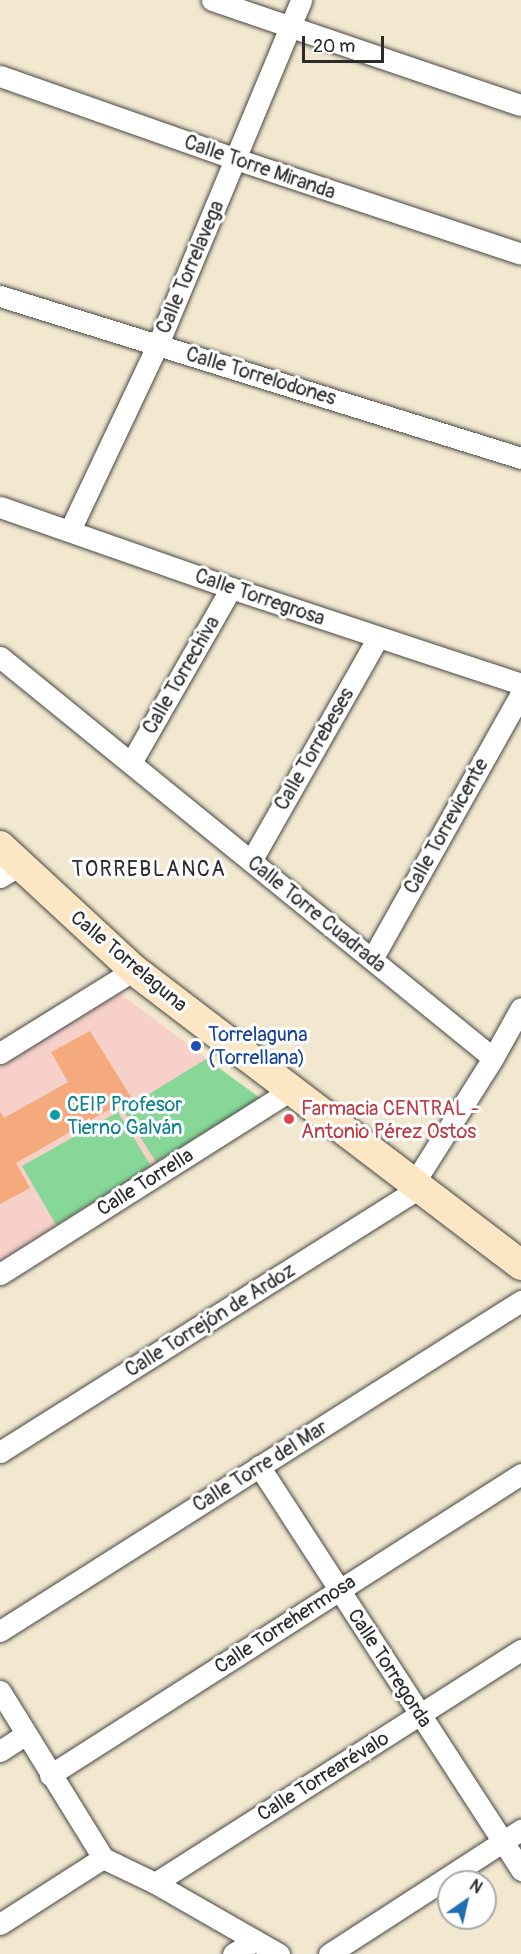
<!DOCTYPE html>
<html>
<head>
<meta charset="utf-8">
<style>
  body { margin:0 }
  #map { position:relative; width:521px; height:1954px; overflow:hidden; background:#f1e8cf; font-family:Pangolin,sans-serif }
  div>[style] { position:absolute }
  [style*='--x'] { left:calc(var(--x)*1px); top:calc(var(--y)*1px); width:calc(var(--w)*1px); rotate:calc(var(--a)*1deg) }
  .built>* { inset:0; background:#f7d0ca }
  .green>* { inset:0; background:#87d898 }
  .building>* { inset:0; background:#f5aa7e }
  .roads { filter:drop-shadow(0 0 2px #494744) drop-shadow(0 0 2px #494744) }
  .street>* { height:21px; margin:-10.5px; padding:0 10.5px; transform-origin:10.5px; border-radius:10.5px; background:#fff }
  .secondary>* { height:30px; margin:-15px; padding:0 15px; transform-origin:15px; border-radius:15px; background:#fce6c4 }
  .dots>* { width:16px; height:16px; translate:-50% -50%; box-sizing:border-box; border:3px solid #fff; border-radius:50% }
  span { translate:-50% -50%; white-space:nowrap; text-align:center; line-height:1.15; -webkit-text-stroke:6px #fff; paint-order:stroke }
  .street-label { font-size:20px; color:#2b2b2b }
  .transit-label { font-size:20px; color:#164399 }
  .left { translate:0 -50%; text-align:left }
  .culture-label { font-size:20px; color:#0d838f }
  .health-label { font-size:20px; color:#be3a42 }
  .neighbourhood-label { font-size:21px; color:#2b2b2b; letter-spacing:1.5px }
  .north { position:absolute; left:437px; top:1870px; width:60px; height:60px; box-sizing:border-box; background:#fff; border:2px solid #aaa; border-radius:50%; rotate:34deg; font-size:16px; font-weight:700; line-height:24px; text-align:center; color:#2b2b2b }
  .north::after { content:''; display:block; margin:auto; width:21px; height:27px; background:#1f6fb2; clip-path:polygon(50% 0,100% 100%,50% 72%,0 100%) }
  .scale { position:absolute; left:302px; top:36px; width:82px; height:27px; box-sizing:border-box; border:3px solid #2b2b2b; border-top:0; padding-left:8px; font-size:18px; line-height:21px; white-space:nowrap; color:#2b2b2b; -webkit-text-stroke:4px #fff; paint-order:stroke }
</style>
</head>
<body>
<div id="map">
  <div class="built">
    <i style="clip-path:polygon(119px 993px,260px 1098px,0 1261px,0 1067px)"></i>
  </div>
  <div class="green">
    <i style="clip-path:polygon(206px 1059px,260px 1098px,156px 1162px,123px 1110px)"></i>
    <i style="clip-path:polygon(118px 1112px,151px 1166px,56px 1225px,22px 1166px)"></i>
  </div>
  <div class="building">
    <i style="clip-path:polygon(90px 1031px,131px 1097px,16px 1163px,30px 1188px,0 1204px,0 1112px,4px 1118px,68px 1082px,51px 1052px)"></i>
  </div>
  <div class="roads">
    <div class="street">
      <i style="--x:212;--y:0;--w:326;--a:18.8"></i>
      <i style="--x:0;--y:76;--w:250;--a:19.4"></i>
      <i style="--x:236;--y:159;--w:300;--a:18.4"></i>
      <i style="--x:0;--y:296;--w:546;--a:17.27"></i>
      <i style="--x:0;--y:507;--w:245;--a:19.3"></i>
      <i style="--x:231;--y:588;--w:305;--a:18.3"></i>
      <i style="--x:70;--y:530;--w:206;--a:-64.7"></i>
      <i style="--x:158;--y:344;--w:373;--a:-67.4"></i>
      <i style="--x:0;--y:657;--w:635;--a:39.12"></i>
      <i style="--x:132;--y:761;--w:199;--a:-60.2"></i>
      <i style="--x:251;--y:861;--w:257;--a:-60.4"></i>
      <i style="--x:0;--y:877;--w:23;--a:-31"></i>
      <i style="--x:372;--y:959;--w:305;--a:-60.7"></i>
      <i style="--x:0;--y:1053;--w:158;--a:-31.8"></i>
      <i style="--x:414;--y:1183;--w:148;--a:-57.7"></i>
      <i style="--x:493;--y:1058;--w:57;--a:-60.8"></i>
      <i style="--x:0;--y:1274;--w:344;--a:-32.3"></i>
      <i style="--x:0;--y:1452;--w:496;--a:-32.2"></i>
      <i style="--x:259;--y:1466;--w:482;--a:57"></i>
      <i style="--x:0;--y:1631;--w:617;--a:-32.35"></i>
      <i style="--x:0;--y:1691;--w:196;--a:58.3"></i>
      <i style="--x:103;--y:1858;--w:58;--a:25.7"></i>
      <i style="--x:155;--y:1883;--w:143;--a:29.8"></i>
      <i style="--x:0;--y:1751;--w:30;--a:-33"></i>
      <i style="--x:50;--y:1775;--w:559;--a:-32.58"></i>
      <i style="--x:155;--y:1883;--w:434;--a:-32.5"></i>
      <i style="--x:0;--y:1924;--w:122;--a:-32.7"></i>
      <i style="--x:233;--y:1954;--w:26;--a:-32"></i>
      <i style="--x:329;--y:1954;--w:229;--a:-32.9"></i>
    </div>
    <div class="secondary">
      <i style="--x:0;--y:846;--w:183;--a:42.8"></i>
      <i style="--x:134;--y:970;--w:487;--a:37.3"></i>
    </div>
  </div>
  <div class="dots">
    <i style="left:196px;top:1046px;background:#1a4fb4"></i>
    <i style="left:55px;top:1115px;background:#0f9aa8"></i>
    <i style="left:289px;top:1119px;background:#e0444e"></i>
  </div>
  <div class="street-label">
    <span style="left:260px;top:167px;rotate:19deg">Calle Torre Miranda</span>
    <span style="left:190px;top:267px;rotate:-67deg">Calle Torrelavega</span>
    <span style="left:261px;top:376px;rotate:17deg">Calle Torrelodones</span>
    <span style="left:260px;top:597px;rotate:19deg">Calle Torregrosa</span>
    <span style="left:181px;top:675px;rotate:-60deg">Calle Torrechiva</span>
    <span style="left:314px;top:749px;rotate:-60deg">Calle Torrebeses</span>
    <span style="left:446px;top:826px;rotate:-61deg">Calle Torrevicente</span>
    <span style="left:317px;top:914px;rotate:39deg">Calle Torre Cuadrada</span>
    <span style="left:129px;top:961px;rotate:40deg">Calle Torrelaguna</span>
    <span style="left:145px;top:1182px;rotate:-32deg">Calle Torrella</span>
    <span style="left:210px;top:1320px;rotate:-32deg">Calle Torrejón de Ardoz</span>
    <span style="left:260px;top:1466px;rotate:-32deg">Calle Torre del Mar</span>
    <span style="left:285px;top:1624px;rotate:-33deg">Calle Torrehermosa</span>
    <span style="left:390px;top:1668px;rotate:57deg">Calle Torregorda</span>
    <span style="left:323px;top:1776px;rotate:-32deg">Calle Torrearévalo</span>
  </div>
  <div class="transit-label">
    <span class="left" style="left:208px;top:1046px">Torrelaguna<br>(Torrellana)</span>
  </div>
  <div class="culture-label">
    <span class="left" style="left:67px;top:1116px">CEIP Profesor<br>Tierno Galván</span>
  </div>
  <div class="health-label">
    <span class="left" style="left:301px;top:1120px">Farmacia CENTRAL -<br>Antonio Pérez Ostos</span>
  </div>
  <div class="neighbourhood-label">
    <span style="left:149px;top:870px">TORREBLANCA</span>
  </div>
  <div class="north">N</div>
  <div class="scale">20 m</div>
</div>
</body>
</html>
